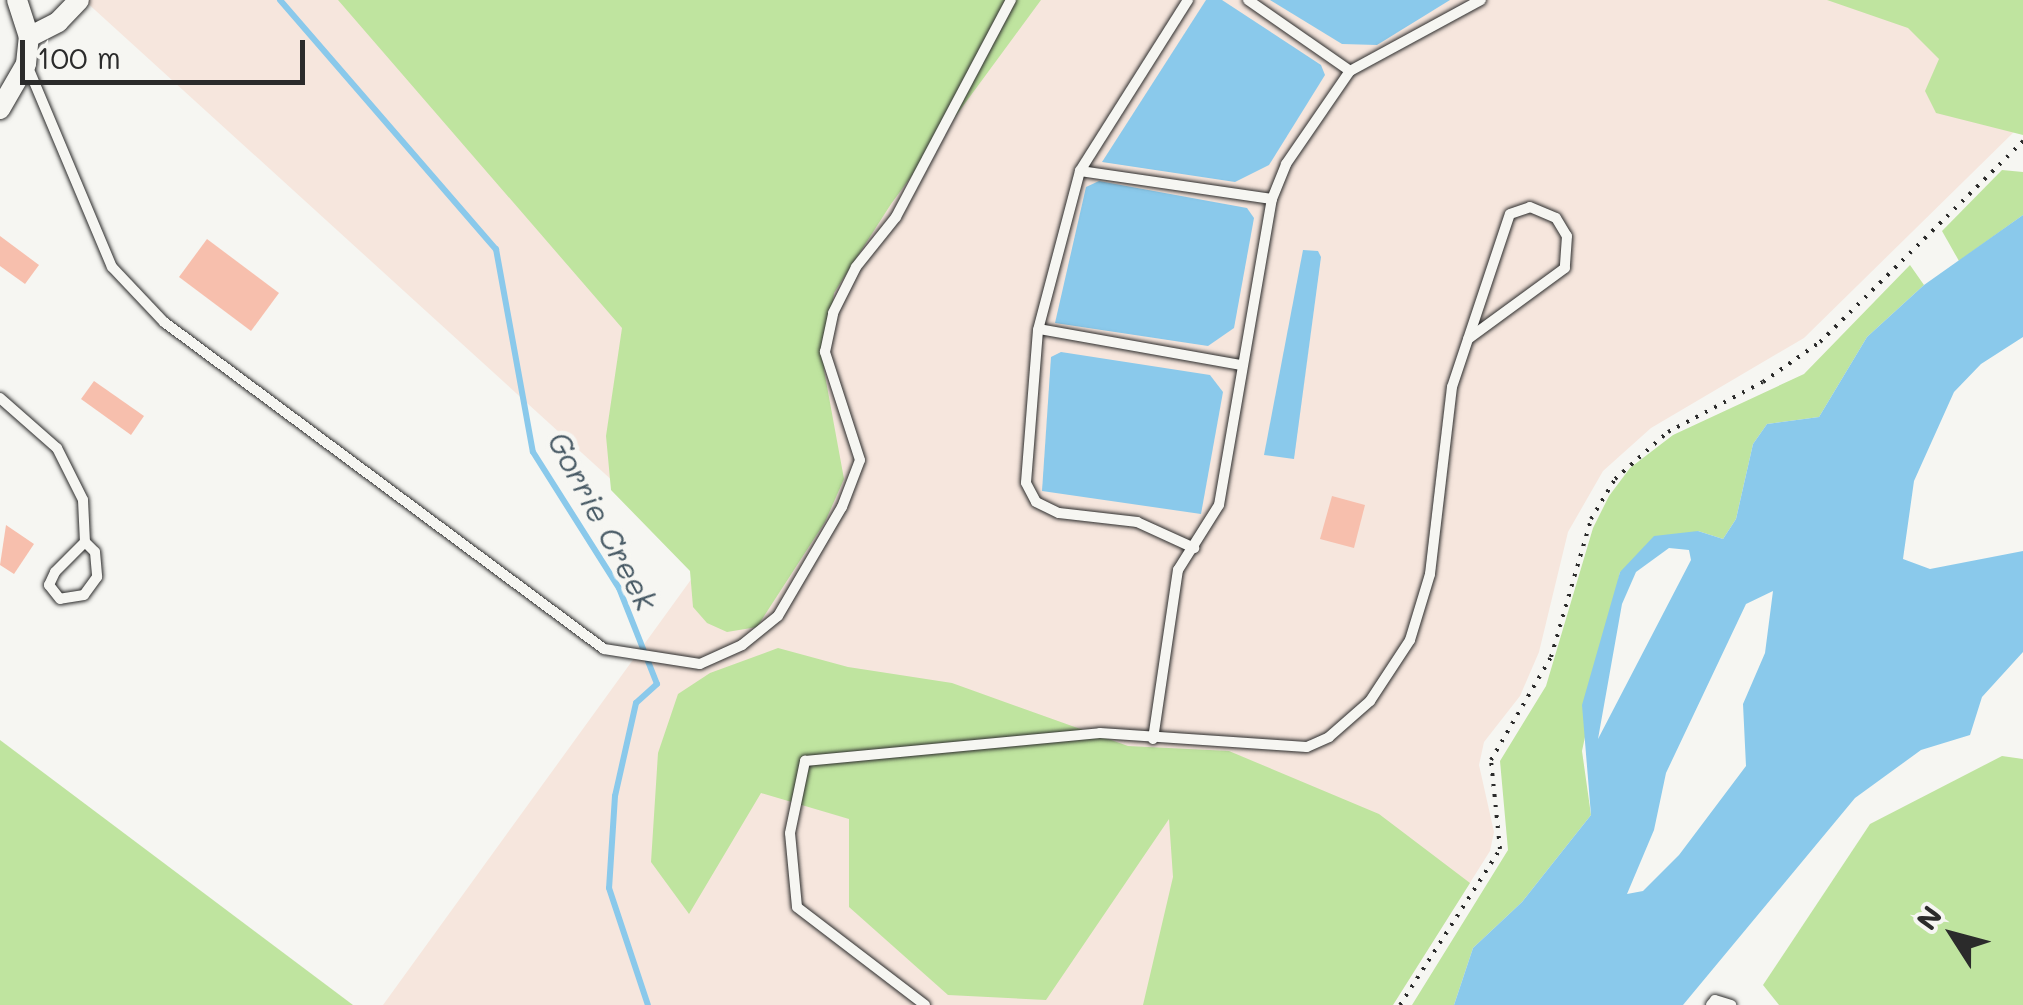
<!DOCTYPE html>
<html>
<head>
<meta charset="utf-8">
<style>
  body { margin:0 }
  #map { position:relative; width:2023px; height:1005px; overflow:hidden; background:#f6f6f2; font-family:Mali,sans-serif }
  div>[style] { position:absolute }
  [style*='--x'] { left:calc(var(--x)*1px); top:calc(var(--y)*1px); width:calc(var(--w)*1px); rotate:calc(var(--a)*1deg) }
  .built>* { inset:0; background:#f6e6dd }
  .green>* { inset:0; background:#bfe49f }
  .water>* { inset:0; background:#8ac9eb }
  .stream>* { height:6px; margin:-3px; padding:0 3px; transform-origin:3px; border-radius:3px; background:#8ac9eb }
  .building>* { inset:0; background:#f7bfad }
  .path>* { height:4px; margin-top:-2px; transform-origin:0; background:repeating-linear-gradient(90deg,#2b2b2b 0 2.5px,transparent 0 10.5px) }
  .roads { filter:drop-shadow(0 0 2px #2b2b2b) drop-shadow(0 0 2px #2b2b2b) }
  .lane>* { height:10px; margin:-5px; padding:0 5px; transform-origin:5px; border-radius:5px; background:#f6f6f2 }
  .street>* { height:20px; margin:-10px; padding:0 10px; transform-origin:10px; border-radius:10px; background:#f6f6f2 }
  span { translate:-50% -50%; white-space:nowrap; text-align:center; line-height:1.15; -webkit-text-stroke:9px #f6f6f2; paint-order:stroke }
  .water-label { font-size:30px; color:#485a65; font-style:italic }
  .north { position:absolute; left:1903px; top:885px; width:100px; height:100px; -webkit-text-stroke:8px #f6f6f2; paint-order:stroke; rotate:306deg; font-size:28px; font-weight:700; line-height:40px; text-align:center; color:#2b2b2b }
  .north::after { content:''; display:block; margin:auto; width:35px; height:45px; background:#2b2b2b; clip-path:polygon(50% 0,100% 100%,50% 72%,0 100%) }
  .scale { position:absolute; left:20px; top:40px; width:285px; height:45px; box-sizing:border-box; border:5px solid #2b2b2b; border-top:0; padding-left:12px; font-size:30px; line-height:35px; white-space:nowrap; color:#2b2b2b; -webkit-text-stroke:8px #f6f6f2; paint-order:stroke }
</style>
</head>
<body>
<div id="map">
  <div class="built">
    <i style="clip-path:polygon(84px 0,2023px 0,2019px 127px,1804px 338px,1651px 428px,1603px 471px,1568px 532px,1539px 652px,1520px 696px,1484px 742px,1479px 765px,1494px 832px,1490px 851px,1393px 1005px,383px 1005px,703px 563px)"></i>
  </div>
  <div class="green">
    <i style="clip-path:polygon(338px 0,1041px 0,891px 204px,834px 293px,824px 370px,844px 479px,825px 522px,757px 627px,727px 632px,707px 623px,693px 607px,690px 571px,611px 490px,606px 436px,622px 328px)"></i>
    <i style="clip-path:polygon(1827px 0,2023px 0,2023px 135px,1936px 113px,1925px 91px,1939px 59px,1908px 28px)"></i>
    <i style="clip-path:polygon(2002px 170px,2023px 172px,2023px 215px,1959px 261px,1942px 231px)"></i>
    <i style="clip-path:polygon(1910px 265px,1924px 285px,1867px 337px,1819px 417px,1767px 424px,1753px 444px,1736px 519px,1723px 539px,1698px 531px,1620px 572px,1582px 751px,1591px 815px,1522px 902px,1473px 948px,1454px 1005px,1412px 1005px,1508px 850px,1500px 761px,1546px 686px,1593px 528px,1609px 496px,1630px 468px,1673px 435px,1804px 374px)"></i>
    <i style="clip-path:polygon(778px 648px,848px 667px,952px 683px,1128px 746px,1229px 751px,1379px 814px,1470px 883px,1393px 1005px,1143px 1005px,1173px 877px,1169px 819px,1046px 1000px,948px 995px,849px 907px,849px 819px,761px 793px,689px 914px,651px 862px,658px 753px,678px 694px,710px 673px)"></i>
    <i style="clip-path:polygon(0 740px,353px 1005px,0 1005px)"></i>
    <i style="clip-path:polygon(2002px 756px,2023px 759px,2023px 1005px,1779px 1005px,1763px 985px,1870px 824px)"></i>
  </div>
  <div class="water">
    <i style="clip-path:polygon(1206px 0,1222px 0,1321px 65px,1325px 75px,1269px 165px,1235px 182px,1102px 162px)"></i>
    <i style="clip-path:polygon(1270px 0,1450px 0,1377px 45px,1342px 44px)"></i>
    <i style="clip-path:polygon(1099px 181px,1247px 208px,1254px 218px,1234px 328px,1208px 346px,1055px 323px,1086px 187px)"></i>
    <i style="clip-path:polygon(evenodd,2023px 215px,2023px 337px,1981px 364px,1954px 392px,1914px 481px,1903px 559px,1930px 569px,2023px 551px,2023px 652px,1982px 697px,1970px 735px,1921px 750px,1855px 798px,1683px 1005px,1454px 1005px,1473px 948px,1522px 902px,1591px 815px,1582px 705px,1620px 572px,1654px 536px,1698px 531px,1723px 539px,1736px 519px,1753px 444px,1767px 424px,1819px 417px,1867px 337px,1924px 285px,2023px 215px,1669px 548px,1689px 550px,1691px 560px,1598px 739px,1622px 604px,1636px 572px,1669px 548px,2023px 215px,1773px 591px,1765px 653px,1743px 704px,1746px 766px,1679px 855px,1643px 891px,1627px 894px,1654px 830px,1666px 773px,1746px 604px,1773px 591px)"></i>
    <i style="clip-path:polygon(1303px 250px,1318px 251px,1321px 257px,1294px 459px,1264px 455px)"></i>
    <i style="clip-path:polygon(1061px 352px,1210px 375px,1223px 392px,1201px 514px,1042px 491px,1051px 357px)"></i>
  </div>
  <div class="stream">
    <i style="--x:280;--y:0;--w:330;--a:49.1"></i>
    <i style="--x:496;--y:249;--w:206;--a:79.7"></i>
    <i style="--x:533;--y:452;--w:161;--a:57.7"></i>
    <i style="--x:619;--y:588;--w:103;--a:68.4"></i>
    <i style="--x:657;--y:684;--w:28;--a:138"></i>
    <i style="--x:636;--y:703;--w:95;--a:102.7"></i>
    <i style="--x:615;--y:796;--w:92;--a:93.7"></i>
    <i style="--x:609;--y:888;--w:123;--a:71.6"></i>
  </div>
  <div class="building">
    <i style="clip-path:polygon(0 236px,39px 265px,25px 284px,0 266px)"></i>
    <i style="clip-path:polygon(207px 239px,279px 293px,251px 331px,179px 277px)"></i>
    <i style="clip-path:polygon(94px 381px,144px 416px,131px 435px,81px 399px)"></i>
    <i style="clip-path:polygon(1332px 496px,1365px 505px,1354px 548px,1320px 539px)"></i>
    <i style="clip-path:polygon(6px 525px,34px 544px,14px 574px,0 565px)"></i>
  </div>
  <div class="path">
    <i style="--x:1400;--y:1005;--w:185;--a:-57.3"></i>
    <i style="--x:1500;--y:849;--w:89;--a:-95.8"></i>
    <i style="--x:1491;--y:760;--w:119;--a:-59.8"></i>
    <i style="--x:1551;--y:657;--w:144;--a:-73.8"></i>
    <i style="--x:1591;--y:519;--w:47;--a:-59"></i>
    <i style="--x:1615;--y:479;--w:71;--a:-41.6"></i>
    <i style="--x:1668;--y:432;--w:107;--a:-27.8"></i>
    <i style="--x:1763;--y:382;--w:70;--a:-35.1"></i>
    <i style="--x:1820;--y:342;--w:286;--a:-44.7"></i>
  </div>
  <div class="roads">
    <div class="lane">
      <i style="--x:1188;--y:0;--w:202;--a:122.3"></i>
      <i style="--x:1080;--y:171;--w:164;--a:104.8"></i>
      <i style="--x:1038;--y:330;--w:153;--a:94.5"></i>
      <i style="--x:1026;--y:483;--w:21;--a:62"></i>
      <i style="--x:1036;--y:502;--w:25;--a:26"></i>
      <i style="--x:1059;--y:513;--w:79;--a:6.6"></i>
      <i style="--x:1137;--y:522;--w:63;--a:24.5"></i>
      <i style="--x:1248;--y:0;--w:124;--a:34.8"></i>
      <i style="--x:27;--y:65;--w:219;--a:67.2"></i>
      <i style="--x:112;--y:267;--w:76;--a:46.6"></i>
      <i style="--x:164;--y:322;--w:548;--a:36.62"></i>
      <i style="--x:604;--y:649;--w:97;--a:8.9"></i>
      <i style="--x:700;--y:664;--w:46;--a:-24.3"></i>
      <i style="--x:742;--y:645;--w:46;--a:-38.9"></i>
      <i style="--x:778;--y:616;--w:126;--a:-59.6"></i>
      <i style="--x:842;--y:507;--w:50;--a:-69"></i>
      <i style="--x:860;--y:460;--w:114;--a:-108"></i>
      <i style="--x:825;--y:352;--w:40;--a:-78"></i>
      <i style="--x:833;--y:313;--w:51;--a:-63.4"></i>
      <i style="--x:856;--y:267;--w:64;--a:-51.3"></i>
      <i style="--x:896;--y:217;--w:246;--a:-62.1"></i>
      <i style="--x:1080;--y:171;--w:194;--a:8.3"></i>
      <i style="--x:1039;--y:329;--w:205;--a:10.1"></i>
      <i style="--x:0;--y:398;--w:76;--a:41.3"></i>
      <i style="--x:57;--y:448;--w:58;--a:63.4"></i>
      <i style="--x:83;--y:500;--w:42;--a:87.3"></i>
      <i style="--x:85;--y:542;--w:14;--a:45"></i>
      <i style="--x:95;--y:552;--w:25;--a:85"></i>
      <i style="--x:97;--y:577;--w:22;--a:126"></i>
      <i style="--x:84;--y:595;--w:24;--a:171"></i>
      <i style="--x:60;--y:599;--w:18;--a:-128"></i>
      <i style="--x:49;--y:585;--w:14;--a:-65"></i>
      <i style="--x:55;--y:572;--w:42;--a:-45"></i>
      <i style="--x:1153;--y:739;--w:171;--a:-81.6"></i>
      <i style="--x:1178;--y:570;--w:77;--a:-57.8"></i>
      <i style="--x:1219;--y:505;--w:311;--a:-80.2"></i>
      <i style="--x:1272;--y:199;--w:38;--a:-68"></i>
      <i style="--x:1286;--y:164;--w:113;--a:-55.5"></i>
      <i style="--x:1350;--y:71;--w:149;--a:-28.5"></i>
      <i style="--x:925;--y:1005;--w:161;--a:-142.6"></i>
      <i style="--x:797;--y:907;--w:74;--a:-95.4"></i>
      <i style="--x:790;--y:833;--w:74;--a:-78.2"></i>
      <i style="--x:805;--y:761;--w:296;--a:-5.4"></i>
      <i style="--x:1100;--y:733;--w:207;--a:3.9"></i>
      <i style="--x:1307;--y:747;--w:24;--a:-24"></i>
      <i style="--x:1329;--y:737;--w:55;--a:-41.3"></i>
      <i style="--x:1370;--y:701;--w:73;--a:-56.7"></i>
      <i style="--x:1410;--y:640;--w:69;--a:-73.1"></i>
      <i style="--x:1430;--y:574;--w:188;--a:-83.3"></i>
      <i style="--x:1452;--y:387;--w:182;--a:-71.5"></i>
      <i style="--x:1510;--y:214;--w:21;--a:-19"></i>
      <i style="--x:1530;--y:207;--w:28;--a:23"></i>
      <i style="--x:1556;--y:218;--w:21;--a:59"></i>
      <i style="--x:1567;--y:236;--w:32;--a:94"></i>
      <i style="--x:1565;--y:268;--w:120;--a:143.8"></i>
      <i style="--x:1711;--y:1005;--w:6;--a:-51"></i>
      <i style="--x:1715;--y:1000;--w:17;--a:17"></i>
    </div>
    <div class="street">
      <i style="--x:17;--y:0;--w:39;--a:72"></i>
      <i style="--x:0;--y:109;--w:52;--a:-60"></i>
      <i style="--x:26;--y:64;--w:27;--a:-84"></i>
      <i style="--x:29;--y:37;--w:33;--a:-27"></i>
      <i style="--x:58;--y:22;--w:30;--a:-46"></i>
    </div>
  </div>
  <div class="water-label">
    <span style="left:603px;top:521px;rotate:62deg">Gorrie Creek</span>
  </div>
  <div class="north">N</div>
  <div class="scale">100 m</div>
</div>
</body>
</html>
